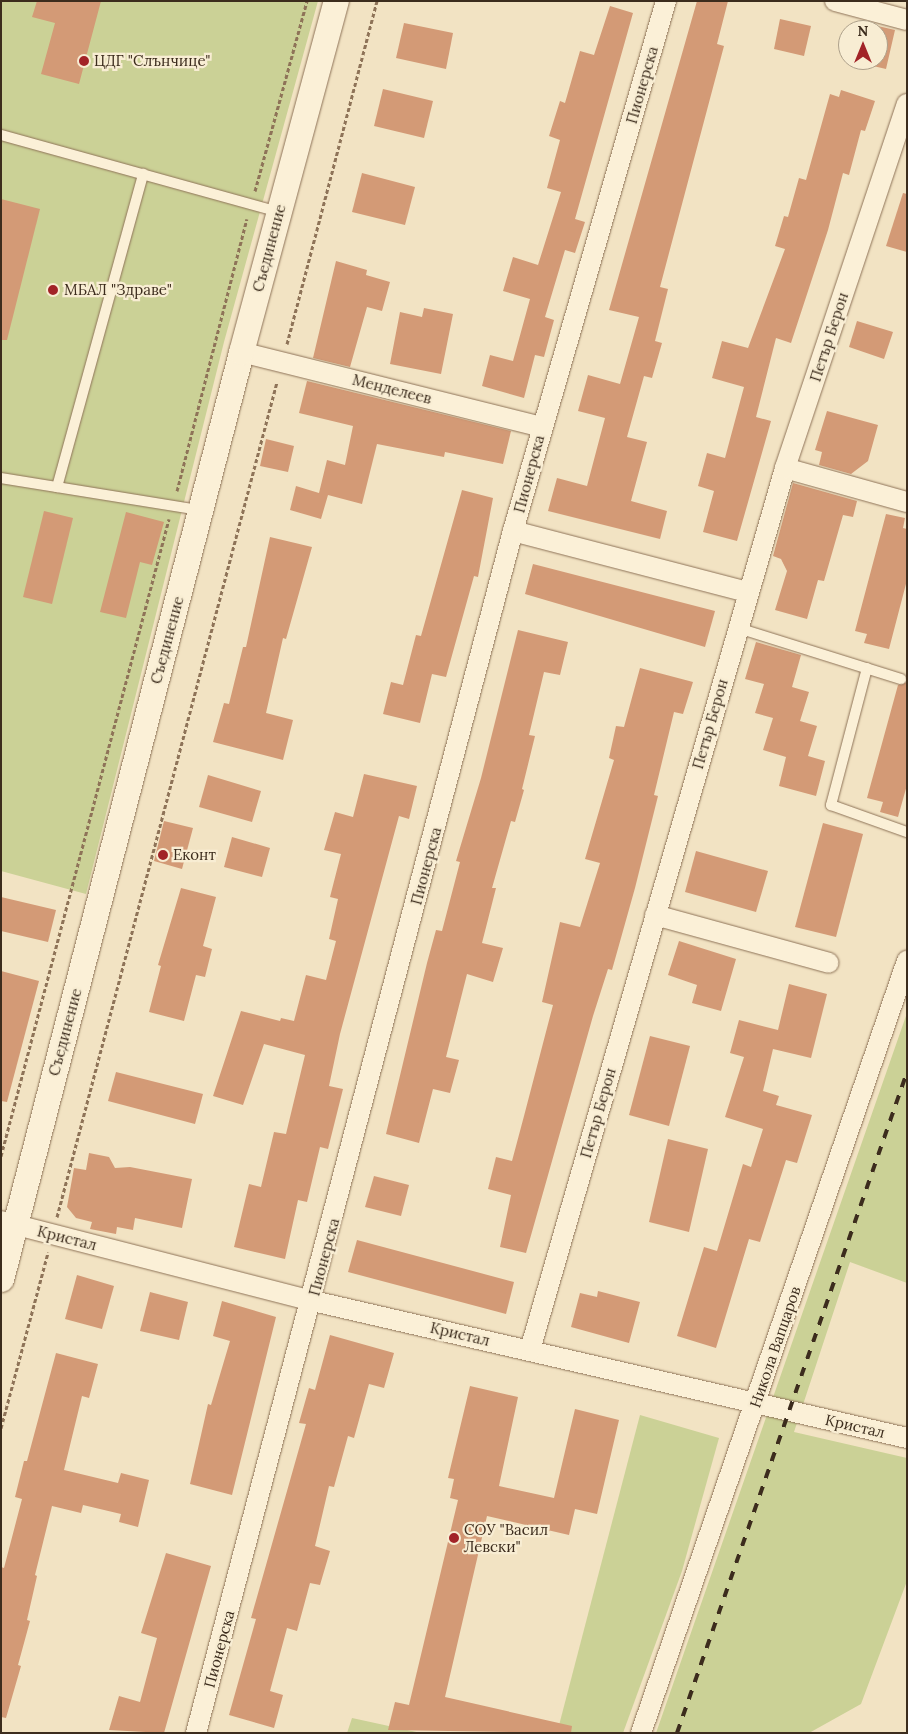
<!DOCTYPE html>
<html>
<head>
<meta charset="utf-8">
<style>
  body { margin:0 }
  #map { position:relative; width:908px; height:1734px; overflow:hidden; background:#f2e3c3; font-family:Lora,serif }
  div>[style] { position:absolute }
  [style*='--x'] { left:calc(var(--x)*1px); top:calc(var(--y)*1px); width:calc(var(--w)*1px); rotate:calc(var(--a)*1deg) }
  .green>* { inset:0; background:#cbd196 }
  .building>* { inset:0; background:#d39a76 }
  .path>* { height:3px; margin-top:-1.5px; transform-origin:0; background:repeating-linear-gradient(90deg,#8e7358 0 4px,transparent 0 6.5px) }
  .roads { filter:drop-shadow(0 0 1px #8e7358) drop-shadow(0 0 1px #8e7358) }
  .service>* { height:10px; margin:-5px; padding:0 5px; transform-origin:5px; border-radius:5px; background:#fbf0d7 }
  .minor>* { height:20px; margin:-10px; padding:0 10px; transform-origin:10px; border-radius:10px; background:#fbf0d7 }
  .tertiary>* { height:25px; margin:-12.5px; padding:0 12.5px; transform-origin:12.5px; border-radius:12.5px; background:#fbf0d7 }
  .rail>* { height:4px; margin-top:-2px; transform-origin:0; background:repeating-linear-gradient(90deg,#3c2c1d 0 9px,transparent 0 18px) }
  .dots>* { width:14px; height:14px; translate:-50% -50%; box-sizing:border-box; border:2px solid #f8edd3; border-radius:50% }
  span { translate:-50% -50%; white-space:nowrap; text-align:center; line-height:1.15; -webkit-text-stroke:4.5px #f8edd3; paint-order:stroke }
  .poi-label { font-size:15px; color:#3c2c1d }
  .left { translate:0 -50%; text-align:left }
  .street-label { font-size:15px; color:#3c2c1d }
  .frame { position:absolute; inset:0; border:2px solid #3c2c1d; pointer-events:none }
  .north { position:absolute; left:838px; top:20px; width:50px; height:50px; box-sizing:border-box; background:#f8edd3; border:1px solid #ada08a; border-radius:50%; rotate:0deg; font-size:14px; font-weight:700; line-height:20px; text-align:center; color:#3c2c1d }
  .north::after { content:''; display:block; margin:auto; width:18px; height:22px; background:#a22327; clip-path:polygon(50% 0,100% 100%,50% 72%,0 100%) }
</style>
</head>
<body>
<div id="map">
  <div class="green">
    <i style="clip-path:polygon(1px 1px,318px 1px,224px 342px,86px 894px,1px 871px)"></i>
    <i style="clip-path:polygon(907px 1013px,907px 1283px,850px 1262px,794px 1432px,907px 1458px,907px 1581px,861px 1704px,809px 1733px,656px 1733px)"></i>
    <i style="clip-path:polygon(640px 1415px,719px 1438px,682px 1571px,623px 1733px,557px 1733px)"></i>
    <i style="clip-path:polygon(352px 1718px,421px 1733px,347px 1733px)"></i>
  </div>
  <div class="building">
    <i style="clip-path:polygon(37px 1px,101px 1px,79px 84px,41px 74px,55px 23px,32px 17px)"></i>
    <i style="clip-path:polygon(697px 1px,728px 1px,717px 44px,724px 46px,660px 287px,668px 289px,655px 341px,662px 343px,652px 378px,644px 376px,627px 437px,647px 442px,631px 501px,667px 511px,660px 539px,548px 511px,557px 478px,587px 486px,605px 418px,578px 411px,588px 375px,620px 384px,639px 317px,609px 310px)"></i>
    <i style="clip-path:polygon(610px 6px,633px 13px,575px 219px,585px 222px,575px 253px,565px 250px,545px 317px,554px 320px,544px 357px,535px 355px,524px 398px,482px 386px,490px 355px,513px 361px,530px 299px,503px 291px,513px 257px,538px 265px,561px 192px,547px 188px,560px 140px,549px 136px,560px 101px,565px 103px,580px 51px,594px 55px)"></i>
    <i style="clip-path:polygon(780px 19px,811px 26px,804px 56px,774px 49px)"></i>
    <i style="clip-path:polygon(404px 23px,453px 33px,446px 69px,396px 58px)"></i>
    <i style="clip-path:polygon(865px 23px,895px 30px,886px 69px,856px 62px,878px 60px,878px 30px,864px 30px)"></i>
    <i style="clip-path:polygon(383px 89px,433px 101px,424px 138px,374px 126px)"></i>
    <i style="clip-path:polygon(841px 90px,875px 101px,865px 131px,861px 130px,849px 175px,843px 173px,828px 230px,791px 343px,776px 338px,756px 417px,771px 421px,737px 541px,703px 532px,714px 491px,698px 486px,707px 453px,725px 458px,744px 387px,712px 378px,722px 341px,748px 348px,785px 249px,775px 246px,784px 216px,788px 217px,799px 178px,806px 180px,830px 94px,839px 97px)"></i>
    <i style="clip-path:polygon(362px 173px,415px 187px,405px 225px,352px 212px)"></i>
    <i style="clip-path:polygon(903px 193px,907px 194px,907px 252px,886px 246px)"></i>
    <i style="clip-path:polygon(1px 199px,40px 209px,7px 340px,1px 340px)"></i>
    <i style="clip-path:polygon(336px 261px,367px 270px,366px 275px,390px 282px,382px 311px,367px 307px,350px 367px,313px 358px)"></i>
    <i style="clip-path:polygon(424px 308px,453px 314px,441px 374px,390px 364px,400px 312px,422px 317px)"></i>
    <i style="clip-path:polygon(857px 321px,893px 332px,884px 359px,849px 347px)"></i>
    <i style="clip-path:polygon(307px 381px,511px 431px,503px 464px,445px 452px,444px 457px,377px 444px,362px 504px,328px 495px,321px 519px,290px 510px,296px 486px,319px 493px,327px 460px,345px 465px,353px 426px,299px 413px)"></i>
    <i style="clip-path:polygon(827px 411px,878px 425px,868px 461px,851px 474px,819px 465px,822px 452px,815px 450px)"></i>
    <i style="clip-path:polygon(266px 439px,294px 446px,288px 472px,260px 466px)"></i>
    <i style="clip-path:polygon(793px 483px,857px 501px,853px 517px,843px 515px,824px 581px,818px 580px,807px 619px,775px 610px,787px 571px,781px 559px,773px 556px)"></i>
    <i style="clip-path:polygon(462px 490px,493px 498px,478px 577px,474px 576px,446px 677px,432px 674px,420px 723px,383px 714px,391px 682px,403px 685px,416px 635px,421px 636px)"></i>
    <i style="clip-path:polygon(44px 511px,73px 518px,52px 604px,23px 597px)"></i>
    <i style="clip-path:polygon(126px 512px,164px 522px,152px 565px,140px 562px,126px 618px,100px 612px)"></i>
    <i style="clip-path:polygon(886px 514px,905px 518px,903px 528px,907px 529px,907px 580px,889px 649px,864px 643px,867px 634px,855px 631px)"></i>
    <i style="clip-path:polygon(270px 537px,312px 547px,286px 639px,283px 638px,266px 713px,293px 720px,283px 760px,213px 742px,224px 703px,229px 704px,243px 647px,246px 647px)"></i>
    <i style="clip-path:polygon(533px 564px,715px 611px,705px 647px,525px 594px)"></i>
    <i style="clip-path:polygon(518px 630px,568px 642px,560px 675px,544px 672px,529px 735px,535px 736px,522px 789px,524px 790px,515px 822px,511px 821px,492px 888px,496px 888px,482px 943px,503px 948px,493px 982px,467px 974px,446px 1057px,459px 1060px,450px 1093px,433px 1089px,419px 1143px,386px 1134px,427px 963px,436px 930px,442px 931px,460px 862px,456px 861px,481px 778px)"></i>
    <i style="clip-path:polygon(756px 642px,801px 655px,792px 687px,809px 692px,800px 721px,817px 726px,808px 756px,825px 761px,816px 796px,779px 786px,786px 757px,763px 750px,773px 718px,755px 713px,764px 684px,745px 679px)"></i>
    <i style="clip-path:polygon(640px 668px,693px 682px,683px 714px,674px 712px,654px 795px,658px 796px,635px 888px,612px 970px,608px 969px,593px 1016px,526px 1253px,500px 1247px,511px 1195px,488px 1189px,496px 1157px,512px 1161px,524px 1116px,553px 1005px,542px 1002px,560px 922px,580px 927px,600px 863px,585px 859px,614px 760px,609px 758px,616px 726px,624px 727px)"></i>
    <i style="clip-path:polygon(907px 682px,907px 785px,898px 817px,880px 812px,883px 802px,867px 798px,898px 685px)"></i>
    <i style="clip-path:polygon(364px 774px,417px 786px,409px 819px,399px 816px,340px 1034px,329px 1086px,343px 1089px,328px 1149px,320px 1147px,307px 1202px,298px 1200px,285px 1259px,234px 1247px,249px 1184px,261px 1187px,274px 1132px,286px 1134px,305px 1055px,264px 1044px,243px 1105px,213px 1096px,241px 1011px,280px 1021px,281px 1018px,294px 1021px,306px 975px,326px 980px,336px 941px,329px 939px,338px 899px,330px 897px,341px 854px,324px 850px,335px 812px,353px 817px)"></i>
    <i style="clip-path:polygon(208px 775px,261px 791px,252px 822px,199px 807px)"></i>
    <i style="clip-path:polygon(164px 821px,193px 828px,182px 869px,154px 861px)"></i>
    <i style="clip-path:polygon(823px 823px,863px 834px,836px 937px,795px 927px)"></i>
    <i style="clip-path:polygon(232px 837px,270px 848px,262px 877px,224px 867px)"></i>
    <i style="clip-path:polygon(696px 851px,768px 871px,756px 912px,685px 892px)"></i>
    <i style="clip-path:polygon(181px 888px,216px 897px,203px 946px,212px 949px,205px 977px,196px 975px,184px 1021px,149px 1012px,161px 966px,158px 965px)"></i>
    <i style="clip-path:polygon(1px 897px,56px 910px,48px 942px,1px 931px)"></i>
    <i style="clip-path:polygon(679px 941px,736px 959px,721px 1011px,692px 1003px,697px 985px,668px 975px)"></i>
    <i style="clip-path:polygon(1px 971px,39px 981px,7px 1102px,1px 1101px)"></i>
    <i style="clip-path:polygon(789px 984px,827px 994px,811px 1058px,773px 1049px,763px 1091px,779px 1096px,776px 1105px,812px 1115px,797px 1163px,786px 1160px,760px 1242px,749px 1239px,716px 1348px,677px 1336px,704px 1247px,717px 1251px,743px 1164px,751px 1167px,763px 1129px,725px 1117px,744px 1057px,730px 1053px,739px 1020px,778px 1030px)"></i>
    <i style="clip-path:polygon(650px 1036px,690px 1046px,669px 1126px,629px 1115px)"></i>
    <i style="clip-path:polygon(116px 1072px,203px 1094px,195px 1124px,108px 1101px)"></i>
    <i style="clip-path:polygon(668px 1139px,708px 1149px,689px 1232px,649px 1222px)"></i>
    <i style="clip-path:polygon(89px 1153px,109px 1157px,115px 1168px,130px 1167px,192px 1179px,182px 1228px,135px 1218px,133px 1230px,117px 1227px,116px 1234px,90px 1229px,92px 1222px,76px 1218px,67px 1207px,74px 1168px,86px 1170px)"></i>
    <i style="clip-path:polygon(374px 1176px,409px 1185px,401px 1216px,365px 1207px)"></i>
    <i style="clip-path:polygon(357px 1240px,514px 1282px,506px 1314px,348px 1272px)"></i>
    <i style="clip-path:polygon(77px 1275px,114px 1286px,102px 1329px,65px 1319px)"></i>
    <i style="clip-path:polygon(598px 1291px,640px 1302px,629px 1343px,571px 1327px,580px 1293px,597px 1297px)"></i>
    <i style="clip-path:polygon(150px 1292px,188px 1302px,179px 1340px,140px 1331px)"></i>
    <i style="clip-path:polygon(222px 1301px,276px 1317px,232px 1495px,190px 1484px,208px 1404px,211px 1405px,230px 1341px,213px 1336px)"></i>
    <i style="clip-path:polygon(330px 1335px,394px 1353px,384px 1388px,369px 1384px,354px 1438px,348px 1436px,334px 1487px,329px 1486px,315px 1546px,330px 1551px,320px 1585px,310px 1583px,297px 1631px,287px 1628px,270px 1691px,283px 1695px,274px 1728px,229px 1715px,256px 1619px,251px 1618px,306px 1424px,299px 1423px,309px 1388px,315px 1390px)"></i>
    <i style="clip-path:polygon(56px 1353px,98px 1364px,89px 1398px,82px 1396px,64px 1470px,118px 1483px,121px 1473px,149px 1480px,138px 1527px,119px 1522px,121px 1514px,83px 1505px,81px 1513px,52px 1506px,35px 1575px,37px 1576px,27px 1620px,30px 1621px,18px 1665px,21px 1666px,6px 1718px,1px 1717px,1px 1567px,4px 1568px,22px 1499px,15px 1497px,24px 1461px,27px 1461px)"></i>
    <i style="clip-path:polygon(470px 1386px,518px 1397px,499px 1486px,554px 1498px,575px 1409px,619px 1420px,597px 1514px,575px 1509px,569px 1535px,487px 1516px,445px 1697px,572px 1726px,571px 1733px,388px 1730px,395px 1702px,409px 1705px,458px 1500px,450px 1498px,454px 1479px,448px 1478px)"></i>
    <i style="clip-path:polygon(166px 1553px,211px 1566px,164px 1733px,109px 1730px,119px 1696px,140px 1702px,157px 1638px,141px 1633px)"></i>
  </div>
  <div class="path">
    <i style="--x:255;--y:191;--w:197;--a:-74.7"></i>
    <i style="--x:287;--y:344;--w:355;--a:-75.3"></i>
    <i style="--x:177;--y:491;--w:281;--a:-75.6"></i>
    <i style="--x:1;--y:1156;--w:659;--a:-75.23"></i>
    <i style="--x:57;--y:1217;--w:863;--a:-75.24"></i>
    <i style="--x:1;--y:1428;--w:182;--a:-75"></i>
  </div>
  <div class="roads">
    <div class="service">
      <i style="--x:1;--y:135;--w:288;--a:15.5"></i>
      <i style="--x:1;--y:478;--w:201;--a:9.2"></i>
      <i style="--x:57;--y:487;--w:325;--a:-74.6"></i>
      <i style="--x:738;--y:628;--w:171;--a:17.4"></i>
      <i style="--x:867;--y:668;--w:142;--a:104.7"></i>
      <i style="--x:831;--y:805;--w:81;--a:19.6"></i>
    </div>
    <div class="minor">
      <i style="--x:835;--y:1;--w:74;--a:14.8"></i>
      <i style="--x:241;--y:352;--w:310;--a:14"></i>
      <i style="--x:785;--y:468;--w:127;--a:15.6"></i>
      <i style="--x:513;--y:531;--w:243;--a:14.6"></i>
      <i style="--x:655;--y:915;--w:180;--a:15.4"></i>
      <i style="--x:1;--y:1221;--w:322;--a:14.4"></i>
      <i style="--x:313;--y:1301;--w:610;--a:12.99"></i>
      <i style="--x:530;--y:1350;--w:918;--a:-73.87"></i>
      <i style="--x:785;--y:468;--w:384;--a:-71.5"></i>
      <i style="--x:196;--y:1733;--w:1243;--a:-75.23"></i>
      <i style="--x:513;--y:531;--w:552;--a:-73.9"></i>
      <i style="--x:641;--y:1733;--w:817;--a:-70.99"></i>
    </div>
    <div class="tertiary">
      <i style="--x:1;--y:1279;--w:958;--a:-75.48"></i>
      <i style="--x:241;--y:352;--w:364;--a:-74.9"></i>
    </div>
  </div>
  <div class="rail">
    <i style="--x:677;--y:1733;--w:700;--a:-70.81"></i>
  </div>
  <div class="dots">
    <i style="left:84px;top:61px;background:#a22327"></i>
    <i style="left:53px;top:290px;background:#a22327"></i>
    <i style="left:163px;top:855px;background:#a22327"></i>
    <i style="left:454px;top:1538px;background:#a22327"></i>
  </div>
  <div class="poi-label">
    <span class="left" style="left:94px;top:61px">ЦДГ "Слънчице"</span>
    <span class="left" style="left:64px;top:290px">МБАЛ "Здраве"</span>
    <span class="left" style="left:173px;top:855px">Еконт</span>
    <span class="left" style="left:464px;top:1538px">СОУ "Васил<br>Левски"</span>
  </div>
  <div class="street-label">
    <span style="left:642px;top:85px;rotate:-74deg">Пионерска</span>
    <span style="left:269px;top:248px;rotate:-75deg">Съединение</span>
    <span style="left:829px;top:337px;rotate:-72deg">Петър Берон</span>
    <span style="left:392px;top:389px;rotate:14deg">Менделеев</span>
    <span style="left:529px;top:474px;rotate:-75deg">Пионерска</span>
    <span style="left:167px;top:640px;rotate:-75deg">Съединение</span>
    <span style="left:710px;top:724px;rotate:-74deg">Петър Берон</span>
    <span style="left:426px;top:866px;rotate:-75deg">Пионерска</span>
    <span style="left:65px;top:1032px;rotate:-75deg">Съединение</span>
    <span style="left:598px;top:1113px;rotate:-74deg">Петър Берон</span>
    <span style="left:67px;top:1238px;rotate:14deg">Кристал</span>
    <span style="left:324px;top:1257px;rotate:-75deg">Пионерска</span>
    <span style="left:460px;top:1334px;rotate:13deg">Кристал</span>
    <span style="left:775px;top:1347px;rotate:-71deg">Никола Вапцаров</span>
    <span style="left:855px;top:1426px;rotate:13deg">Кристал</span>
    <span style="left:219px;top:1649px;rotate:-75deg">Пионерска</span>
  </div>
  <div class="frame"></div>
  <div class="north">N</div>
</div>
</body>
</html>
